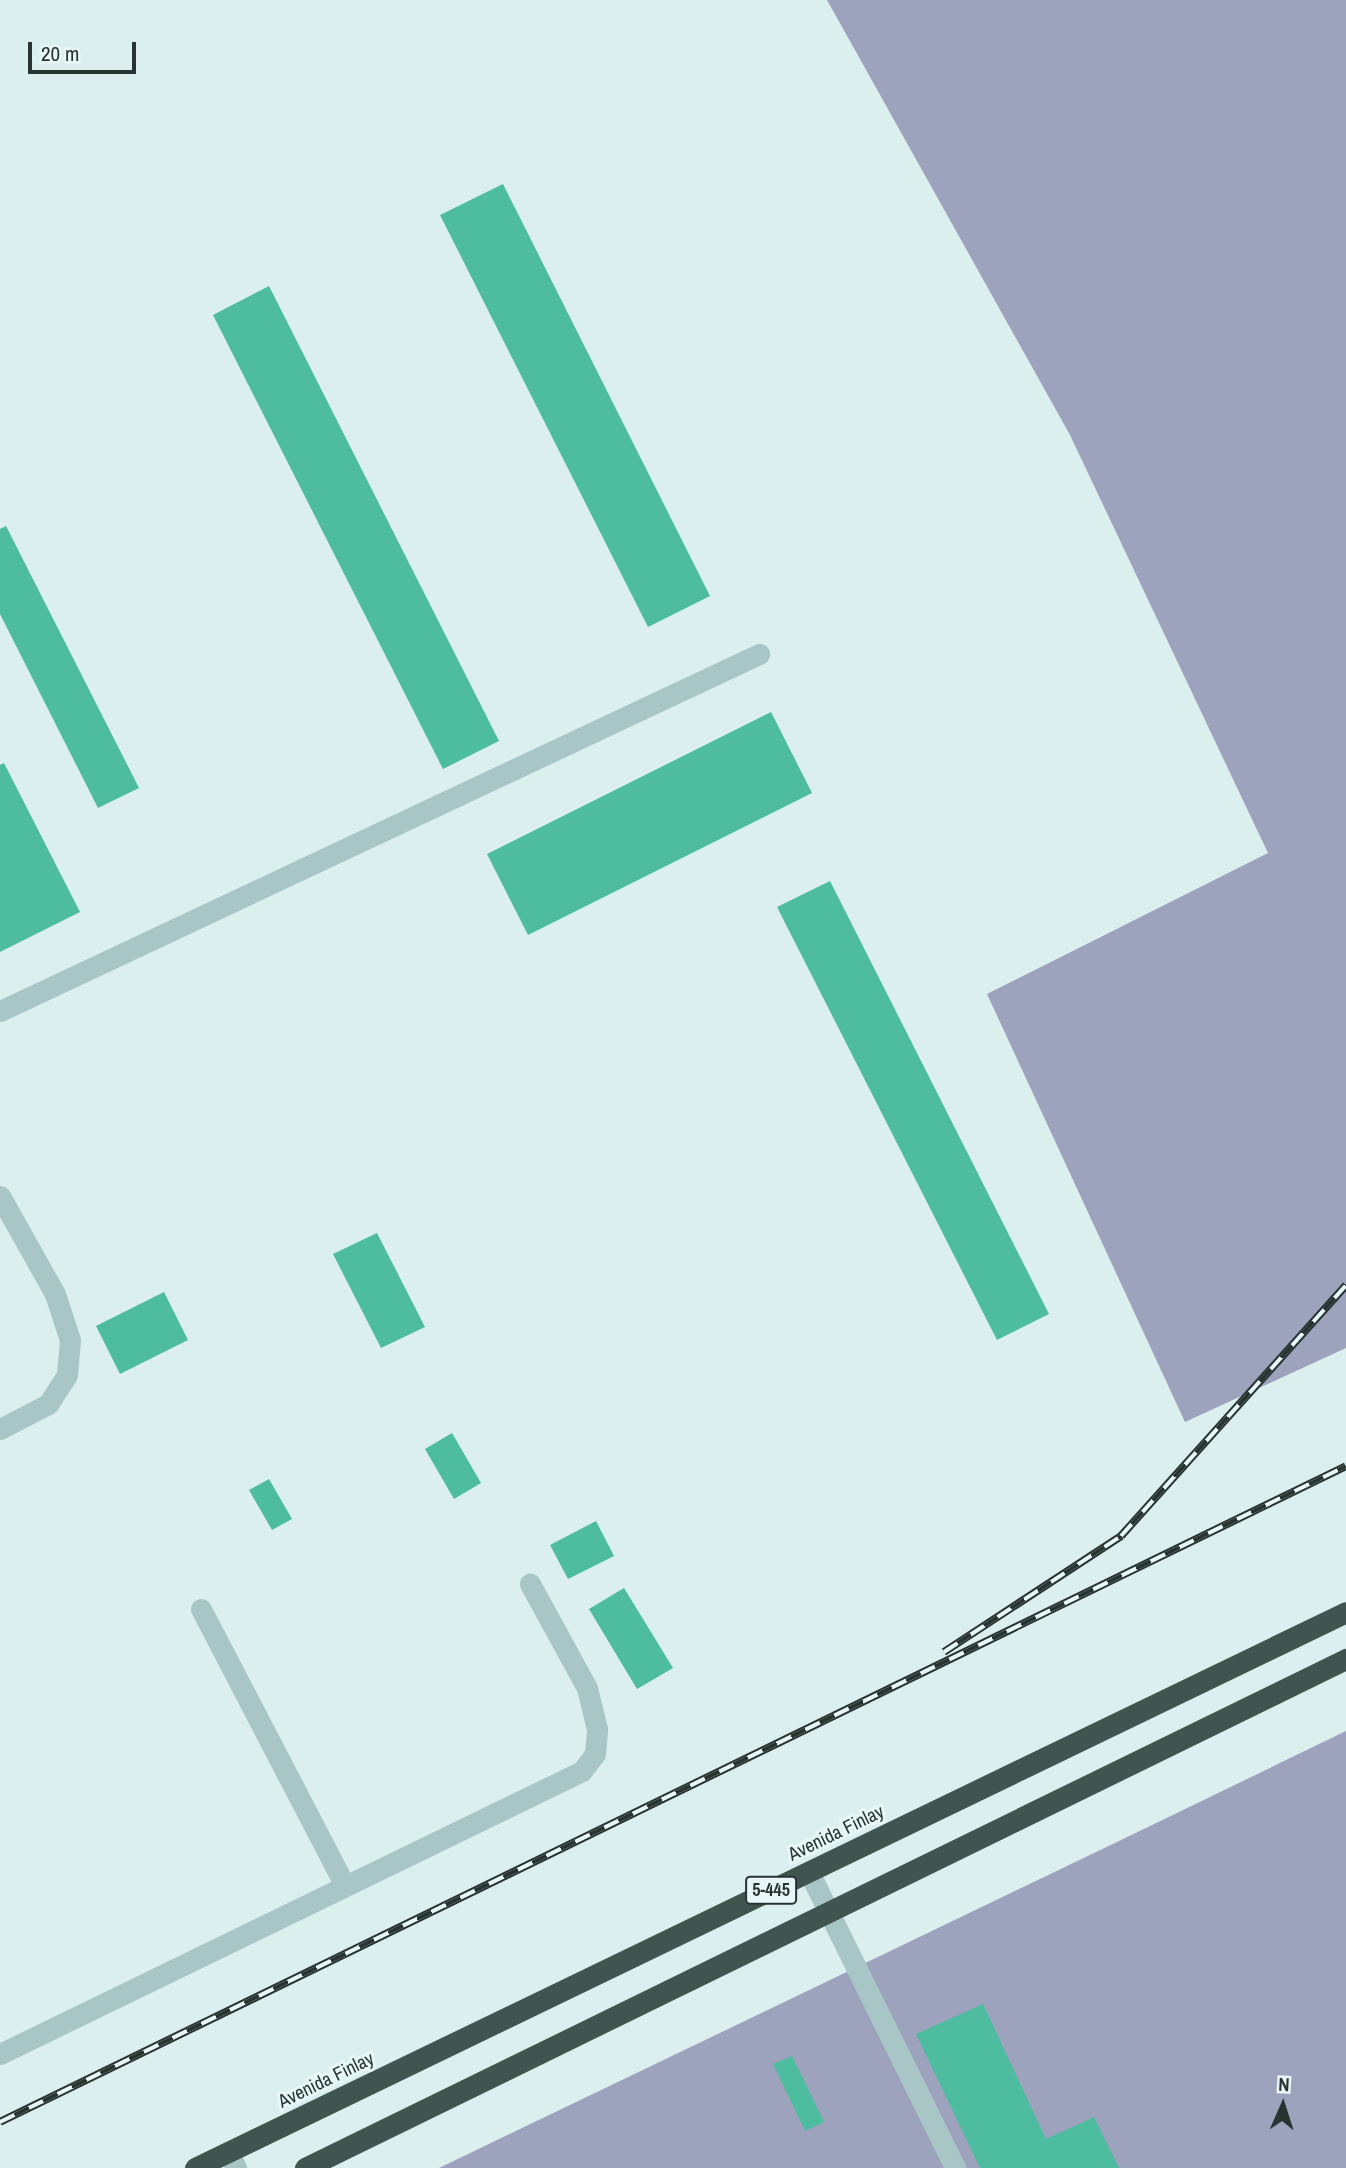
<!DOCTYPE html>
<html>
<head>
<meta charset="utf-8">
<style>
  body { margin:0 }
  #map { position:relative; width:1346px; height:2168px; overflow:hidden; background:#dbefef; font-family:"Archivo Narrow",sans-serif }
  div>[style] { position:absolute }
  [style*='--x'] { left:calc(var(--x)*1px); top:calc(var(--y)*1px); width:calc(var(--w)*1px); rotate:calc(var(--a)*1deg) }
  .green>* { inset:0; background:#9da2bd }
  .building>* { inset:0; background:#4dbc9f }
  .minor>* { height:21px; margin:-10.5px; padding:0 10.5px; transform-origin:10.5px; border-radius:10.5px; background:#a8c6c5 }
  .highway>* { height:21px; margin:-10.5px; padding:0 10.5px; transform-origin:10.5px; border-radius:10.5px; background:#405450 }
  .rail>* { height:8px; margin-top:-4px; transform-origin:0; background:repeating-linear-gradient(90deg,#e7f7f8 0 16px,#283432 0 32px); box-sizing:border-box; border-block:2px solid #283432 }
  span { translate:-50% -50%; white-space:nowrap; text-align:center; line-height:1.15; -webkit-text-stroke:6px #e7f7f8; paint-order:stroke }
  .shield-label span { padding:2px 5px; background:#e7f7f8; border:2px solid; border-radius:5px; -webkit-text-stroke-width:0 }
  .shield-label { font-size:18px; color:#283432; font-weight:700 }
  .street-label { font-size:19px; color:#283432 }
  .north { position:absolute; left:1248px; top:2070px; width:70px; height:70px; -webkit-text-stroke:5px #e7f7f8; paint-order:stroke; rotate:3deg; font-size:19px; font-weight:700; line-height:28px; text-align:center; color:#283432 }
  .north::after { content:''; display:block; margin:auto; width:24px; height:32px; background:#283432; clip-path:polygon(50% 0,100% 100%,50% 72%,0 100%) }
  .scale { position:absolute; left:28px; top:42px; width:108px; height:32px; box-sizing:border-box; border:4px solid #283432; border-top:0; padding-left:9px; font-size:21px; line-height:24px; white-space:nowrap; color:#283432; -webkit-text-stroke:5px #e7f7f8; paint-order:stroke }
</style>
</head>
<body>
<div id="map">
  <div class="green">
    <i style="clip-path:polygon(827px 0,1346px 0,1346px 1348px,1185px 1422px,987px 994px,1268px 853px,1070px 435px)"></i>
    <i style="clip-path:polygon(1346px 1731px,1346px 2168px,439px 2168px,1146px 1828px)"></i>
  </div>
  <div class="building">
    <i style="clip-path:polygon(503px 184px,710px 596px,648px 627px,440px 215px)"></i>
    <i style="clip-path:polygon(269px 286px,499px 741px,443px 769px,213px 315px)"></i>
    <i style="clip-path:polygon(6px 526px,139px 788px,98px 808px,0 614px,0 529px)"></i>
    <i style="clip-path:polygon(771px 712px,812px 793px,528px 935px,487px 854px)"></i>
    <i style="clip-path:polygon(4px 763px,80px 912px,0 952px,0 765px)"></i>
    <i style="clip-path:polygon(830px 881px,1049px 1314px,997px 1340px,777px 907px)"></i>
    <i style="clip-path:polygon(377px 1233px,425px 1327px,381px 1348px,333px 1254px)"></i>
    <i style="clip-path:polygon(164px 1292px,188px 1340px,120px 1374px,96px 1326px)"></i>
    <i style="clip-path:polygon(452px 1433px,481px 1483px,454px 1499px,425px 1449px)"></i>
    <i style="clip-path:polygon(269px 1479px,292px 1519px,272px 1530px,249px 1490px)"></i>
    <i style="clip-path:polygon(596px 1521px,614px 1556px,568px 1579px,550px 1545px)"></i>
    <i style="clip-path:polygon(624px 1588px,673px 1668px,637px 1689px,589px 1609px)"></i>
    <i style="clip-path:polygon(983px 2004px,1046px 2139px,1094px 2117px,1119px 2168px,980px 2168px,916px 2034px)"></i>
    <i style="clip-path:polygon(792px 2056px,824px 2122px,805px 2131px,773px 2064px)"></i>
  </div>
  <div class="minor">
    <i style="--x:0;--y:1011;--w:839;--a:-25.19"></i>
    <i style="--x:0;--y:1196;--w:112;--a:60.7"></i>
    <i style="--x:55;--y:1294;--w:48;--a:71.9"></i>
    <i style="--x:70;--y:1340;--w:35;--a:95"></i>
    <i style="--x:67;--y:1375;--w:35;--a:123"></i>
    <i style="--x:48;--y:1404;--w:54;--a:152.5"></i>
    <i style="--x:201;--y:1609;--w:312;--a:62.5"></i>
    <i style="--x:809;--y:1872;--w:330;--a:63.7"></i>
    <i style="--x:0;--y:2054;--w:647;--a:-25.93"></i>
    <i style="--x:582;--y:1771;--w:21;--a:-53"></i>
    <i style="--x:595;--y:1754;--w:25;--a:-85"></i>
    <i style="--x:597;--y:1729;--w:42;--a:-103.7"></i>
    <i style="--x:587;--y:1688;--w:119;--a:-118.7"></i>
    <i style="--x:228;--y:2152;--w:18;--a:63"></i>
  </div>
  <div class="highway">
    <i style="--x:195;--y:2168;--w:1278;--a:-25.78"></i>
    <i style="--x:305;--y:2168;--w:1159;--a:-26.06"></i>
  </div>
  <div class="rail">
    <i style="--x:944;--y:1652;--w:212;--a:-33.2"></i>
    <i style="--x:1121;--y:1536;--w:337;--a:-48.1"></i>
    <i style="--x:0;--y:2122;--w:1497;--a:-25.98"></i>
  </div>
  <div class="shield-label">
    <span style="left:771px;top:1890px">5-445</span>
  </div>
  <div class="street-label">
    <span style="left:836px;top:1833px;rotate:-26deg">Avenida Finlay</span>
    <span style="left:326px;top:2080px;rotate:-26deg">Avenida Finlay</span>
  </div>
  <div class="north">N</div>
  <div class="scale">20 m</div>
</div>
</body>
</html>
